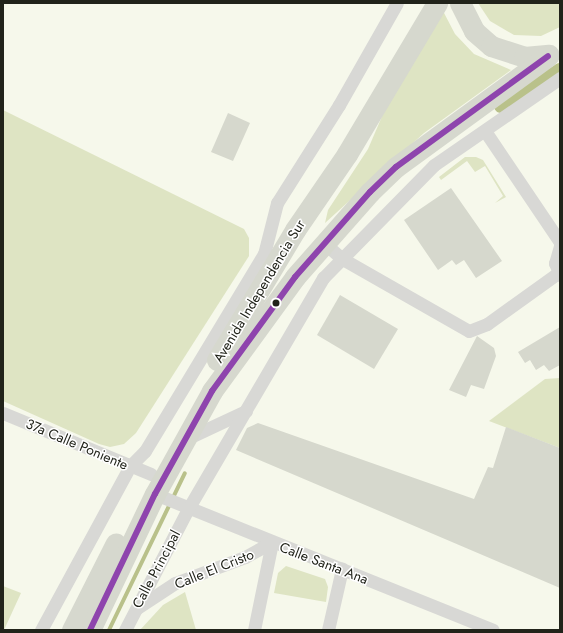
<!DOCTYPE html>
<html>
<head>
<meta charset="utf-8">
<style>
  body { margin:0 }
  #map { position:relative; width:563px; height:633px; overflow:hidden; background:#f6f8eb; font-family:Jost,sans-serif }
  div>[style] { position:absolute }
  [style*='--x'] { left:calc(var(--x)*1px); top:calc(var(--y)*1px); width:calc(var(--w)*1px); rotate:calc(var(--a)*1deg) }
  .green>* { inset:0; background:#dee4c3 }
  .stream>* { height:4px; margin:-2px; padding:0 2px; transform-origin:2px; border-radius:2px; background:#b9c18a }
  .canal>* { height:14px; margin:-7px; padding:0 7px; transform-origin:7px; border-radius:7px; background:#b9c18a }
  .building>* { inset:0; background:#d6d8cd }
  .minor>* { height:13px; margin:-6.5px; padding:0 6.5px; transform-origin:6.5px; border-radius:6.5px; background:#d8d8d5 }
  .trunk>* { height:21px; margin:-10.5px; padding:0 10.5px; transform-origin:10.5px; border-radius:10.5px; background:#d6d8ce }
  .bus-1>* { height:6px; margin:-3px; padding:0 3px; transform-origin:3px; border-radius:3px; background:#8e44ad }
  .dots>* { width:11px; height:11px; translate:-50% -50%; box-sizing:border-box; border:2px solid #fff; border-radius:50% }
  span { translate:-50% -50%; white-space:nowrap; text-align:center; line-height:1.15; -webkit-text-stroke:3px #fff; paint-order:stroke }
  .street-label { font-size:14px; color:#21231a }
  .frame { position:absolute; inset:0; border:4px solid #21231a; pointer-events:none }
</style>
</head>
<body>
<div id="map">
  <div class="green">
    <i style="clip-path:polygon(478px 3px,560px 3px,560px 27px,541px 36px,514px 35px,490px 21px)"></i>
    <i style="clip-path:polygon(443px 11px,455px 34px,474px 54px,511px 70px,424px 133px,325px 223px,328px 210px,368px 149px,383px 114px)"></i>
    <i style="clip-path:polygon(3px 110px,244px 229px,249px 238px,249px 256px,136px 433px,124px 444px,110px 447px,99px 444px,3px 401px)"></i>
    <i style="clip-path:polygon(465px 157px,476px 157px,483px 160px,506px 197px,495px 203px,503px 196px,485px 166px,475px 172px,467px 161px,441px 180px,439px 177px)"></i>
    <i style="clip-path:polygon(560px 378px,560px 448px,489px 421px,545px 379px)"></i>
    <i style="clip-path:polygon(286px 566px,325px 579px,328px 587px,326px 602px,274px 593px,278px 573px)"></i>
    <i style="clip-path:polygon(3px 586px,21px 593px,4px 630px,3px 630px)"></i>
    <i style="clip-path:polygon(185px 592px,196px 630px,140px 630px,163px 605px)"></i>
  </div>
  <div class="stream">
    <i style="--x:109;--y:630;--w:174;--a:-64.2"></i>
  </div>
  <div class="canal">
    <i style="--x:501;--y:106;--w:69;--a:-31.4"></i>
  </div>
  <div class="building">
    <i style="clip-path:polygon(228px 113px,250px 123px,233px 161px,211px 152px)"></i>
    <i style="clip-path:polygon(451px 188px,502px 261px,476px 278px,464px 260px,456px 265px,452px 260px,438px 270px,404px 220px)"></i>
    <i style="clip-path:polygon(340px 295px,398px 329px,374px 369px,317px 335px)"></i>
    <i style="clip-path:polygon(560px 327px,560px 365px,549px 371px,544px 365px,536px 370px,530px 360px,525px 363px,518px 352px)"></i>
    <i style="clip-path:polygon(477px 336px,494px 348px,496px 356px,484px 389px,471px 385px,466px 397px,449px 390px)"></i>
    <i style="clip-path:polygon(258px 423px,474px 499px,488px 467px,493px 468px,506px 427px,560px 448px,560px 588px,236px 450px,247px 428px)"></i>
  </div>
  <div class="minor">
    <i style="--x:485;--y:131;--w:134;--a:56"></i>
    <i style="--x:324;--y:243;--w:23;--a:41"></i>
    <i style="--x:341;--y:258;--w:147;--a:29.7"></i>
    <i style="--x:469;--y:331;--w:19;--a:-21"></i>
    <i style="--x:487;--y:324;--w:87;--a:-35.7"></i>
    <i style="--x:560;--y:246;--w:18;--a:106"></i>
    <i style="--x:555;--y:263;--w:13;--a:67"></i>
    <i style="--x:3;--y:413;--w:160;--a:22.4"></i>
    <i style="--x:188;--y:438;--w:64;--a:-25"></i>
    <i style="--x:155;--y:494;--w:364;--a:21.9"></i>
    <i style="--x:137;--y:608;--w:45;--a:-33.3"></i>
    <i style="--x:175;--y:583;--w:75;--a:-20.4"></i>
    <i style="--x:245;--y:557;--w:31;--a:-29"></i>
    <i style="--x:41;--y:630;--w:187;--a:-61.5"></i>
    <i style="--x:130;--y:466;--w:21;--a:-45"></i>
    <i style="--x:145;--y:451;--w:230;--a:-58.9"></i>
    <i style="--x:264;--y:254;--w:53;--a:-75.7"></i>
    <i style="--x:277;--y:203;--w:116;--a:-57.7"></i>
    <i style="--x:339;--y:105;--w:117;--a:-60.4"></i>
    <i style="--x:125;--y:630;--w:136;--a:-62.5"></i>
    <i style="--x:188;--y:509;--w:268;--a:-59.7"></i>
    <i style="--x:323;--y:278;--w:158;--a:-45.5"></i>
    <i style="--x:434;--y:165;--w:153;--a:-34.6"></i>
    <i style="--x:254;--y:630;--w:90;--a:-78.4"></i>
    <i style="--x:328;--y:630;--w:63;--a:-77.1"></i>
  </div>
  <div class="trunk">
    <i style="--x:460;--y:3;--w:31;--a:63"></i>
    <i style="--x:474;--y:31;--w:23;--a:41"></i>
    <i style="--x:491;--y:46;--w:35;--a:18"></i>
    <i style="--x:524;--y:57;--w:25;--a:-5"></i>
    <i style="--x:217;--y:360;--w:152;--a:-59"></i>
    <i style="--x:295;--y:230;--w:92;--a:-55.6"></i>
    <i style="--x:347;--y:154;--w:176;--a:-59.2"></i>
    <i style="--x:72;--y:630;--w:97;--a:-63.2"></i>
    <i style="--x:90;--y:630;--w:151;--a:-64.5"></i>
    <i style="--x:155;--y:494;--w:118;--a:-61"></i>
    <i style="--x:212;--y:391;--w:141;--a:-53.9"></i>
    <i style="--x:295;--y:277;--w:113;--a:-48.6"></i>
    <i style="--x:370;--y:192;--w:36;--a:-44"></i>
    <i style="--x:396;--y:167;--w:188;--a:-36.1"></i>
  </div>
  <div class="bus-1">
    <i style="--x:90;--y:630;--w:151;--a:-64.5"></i>
    <i style="--x:155;--y:494;--w:118;--a:-61"></i>
    <i style="--x:212;--y:391;--w:141;--a:-53.9"></i>
    <i style="--x:295;--y:277;--w:113;--a:-48.6"></i>
    <i style="--x:370;--y:192;--w:36;--a:-44"></i>
    <i style="--x:396;--y:167;--w:188;--a:-36.1"></i>
  </div>
  <div class="dots">
    <i style="left:276px;top:303px;background:#21231a"></i>
  </div>
  <div class="street-label">
    <span style="left:259px;top:291px;rotate:-59deg">Avenida Independencia Sur</span>
    <span style="left:77px;top:444px;rotate:23deg">37a Calle Poniente</span>
    <span style="left:324px;top:563px;rotate:21deg">Calle Santa Ana</span>
    <span style="left:156px;top:569px;rotate:-62deg">Calle Principal</span>
    <span style="left:214px;top:569px;rotate:-22deg">Calle El Cristo</span>
  </div>
  <div class="frame"></div>
</div>
</body>
</html>
